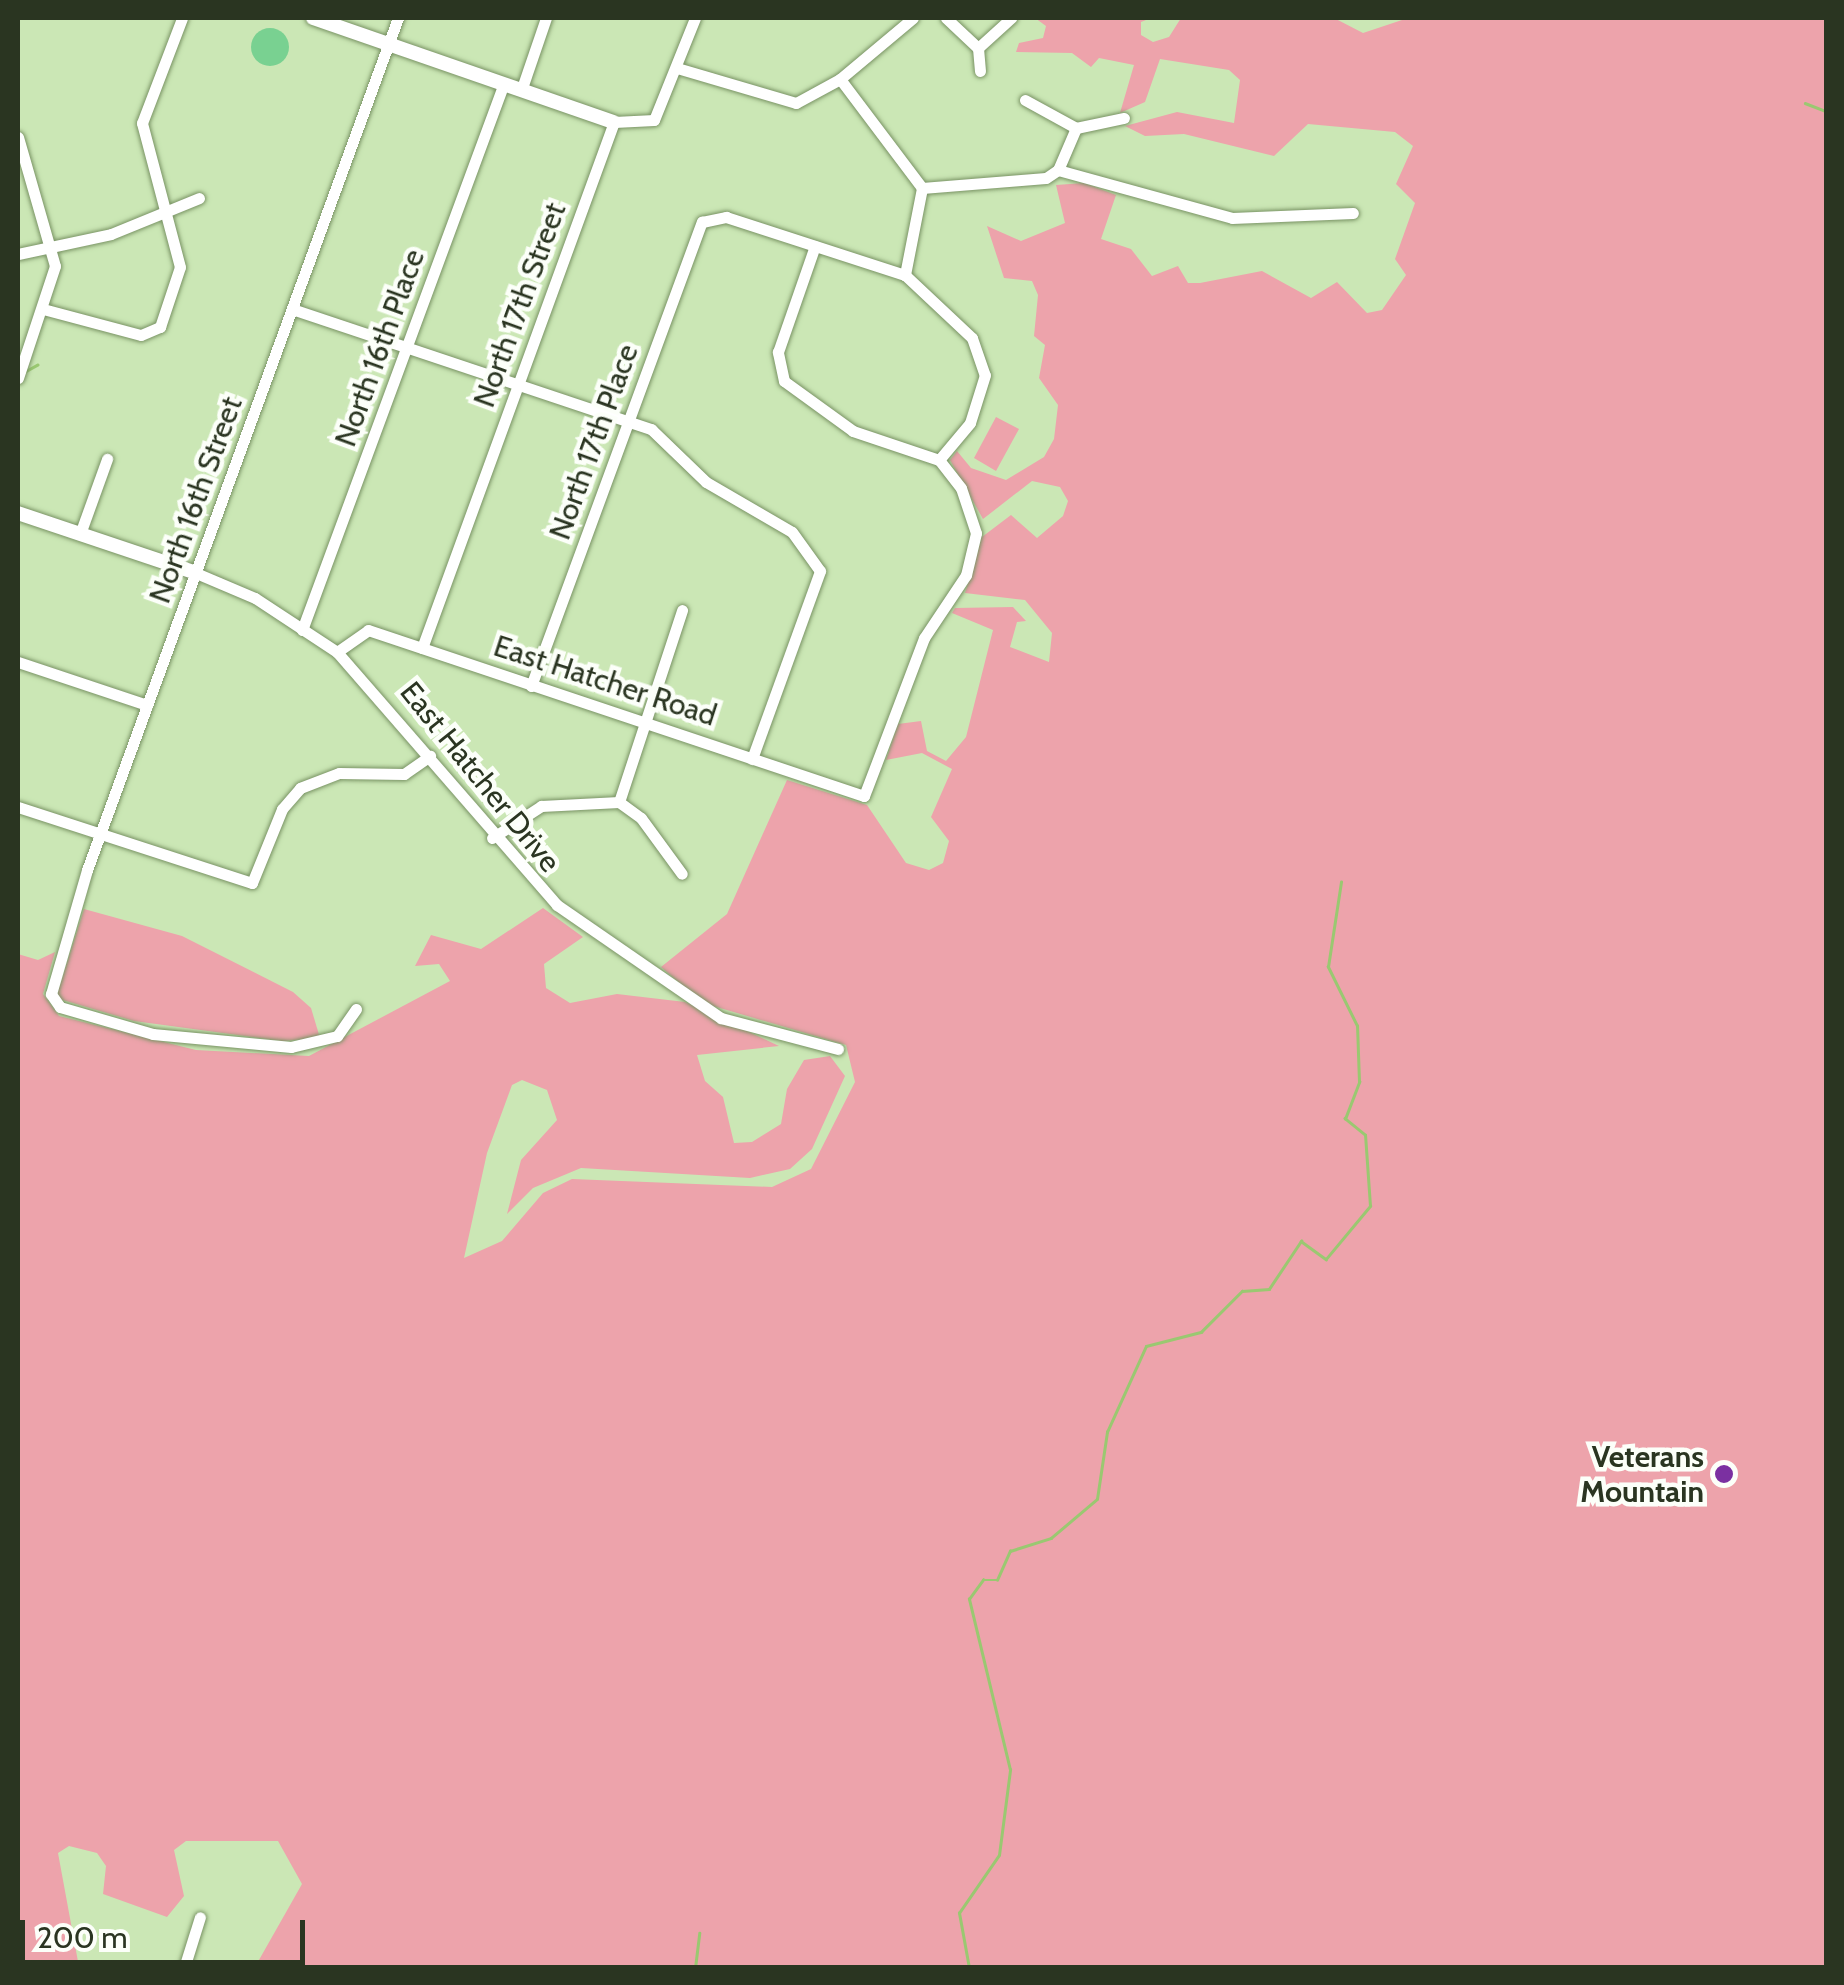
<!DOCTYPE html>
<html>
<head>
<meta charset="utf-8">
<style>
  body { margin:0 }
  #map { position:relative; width:1844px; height:1985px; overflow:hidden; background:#cbe7b5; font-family:Cabin,sans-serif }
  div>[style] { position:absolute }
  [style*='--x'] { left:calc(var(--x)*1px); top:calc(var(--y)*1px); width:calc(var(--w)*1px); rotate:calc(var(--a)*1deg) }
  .green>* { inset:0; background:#eda3ab }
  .stream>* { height:2.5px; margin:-1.25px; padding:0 1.25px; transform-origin:1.25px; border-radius:1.25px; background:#9ac871 }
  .building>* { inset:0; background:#79d191 }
  .round { border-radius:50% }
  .roads { filter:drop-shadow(0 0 2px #799364) drop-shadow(0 0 2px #799364) }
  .minor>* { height:11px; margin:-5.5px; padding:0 5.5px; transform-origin:5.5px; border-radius:5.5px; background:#fff }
  .tertiary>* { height:14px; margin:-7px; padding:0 7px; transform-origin:7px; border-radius:7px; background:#fff }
  .dots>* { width:28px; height:28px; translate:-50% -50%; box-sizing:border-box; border:5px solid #fcfff9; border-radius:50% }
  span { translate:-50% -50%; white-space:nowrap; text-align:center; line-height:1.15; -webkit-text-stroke:9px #fcfff9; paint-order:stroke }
  .street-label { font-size:30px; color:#2a3521 }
  .poi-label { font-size:30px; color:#2a3521; font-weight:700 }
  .right { translate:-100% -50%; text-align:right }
  .frame { position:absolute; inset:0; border:20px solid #2a3521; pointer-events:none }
  .scale { position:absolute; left:20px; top:1920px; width:285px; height:45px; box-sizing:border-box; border:5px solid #2a3521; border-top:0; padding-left:12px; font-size:30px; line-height:35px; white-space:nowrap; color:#2a3521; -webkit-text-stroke:8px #fcfff9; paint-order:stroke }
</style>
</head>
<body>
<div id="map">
  <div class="green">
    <i style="clip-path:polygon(1035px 18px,1151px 18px,1141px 22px,1141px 35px,1153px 42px,1169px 37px,1181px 18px,1334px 18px,1363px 33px,1408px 18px,1826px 18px,1826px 1967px,255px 1967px,302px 1884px,278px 1841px,186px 1841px,174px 1850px,184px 1896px,167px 1917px,103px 1894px,106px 1866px,97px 1853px,69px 1846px,58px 1853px,79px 1967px,18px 1967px,18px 954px,38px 960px,55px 952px,43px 994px,59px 1016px,196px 1050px,309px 1056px,450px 981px,439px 964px,415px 966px,431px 935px,481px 949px,543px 908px,583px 937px,544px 964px,546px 988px,570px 1003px,617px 994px,685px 1002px,779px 1046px,697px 1055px,705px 1081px,723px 1097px,734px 1143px,752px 1142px,781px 1124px,787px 1089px,804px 1060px,830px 1056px,845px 1076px,812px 1149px,790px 1169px,750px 1178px,581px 1168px,533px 1188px,507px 1214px,521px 1160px,557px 1120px,547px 1090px,522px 1080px,512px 1085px,487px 1153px,464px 1258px,502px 1241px,543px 1193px,572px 1179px,772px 1187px,811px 1169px,855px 1082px,846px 1045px,703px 1003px,661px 967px,727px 914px,787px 780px,867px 805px,906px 863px,929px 870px,943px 863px,949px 841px,931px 817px,952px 769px,922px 753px,886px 760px,898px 724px,921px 721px,927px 751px,946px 761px,966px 737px,993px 630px,952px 613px,955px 608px,1013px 607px,1026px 621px,1017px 622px,1010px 647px,1049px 662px,1052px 633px,1025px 600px,965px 593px,982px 537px,1011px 515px,1037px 538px,1063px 516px,1068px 501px,1060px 487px,1032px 481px,983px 519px,950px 460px,957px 451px,971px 468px,1006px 480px,1044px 457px,1054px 439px,1058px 405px,1039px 378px,1045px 345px,1034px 336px,1038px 295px,1032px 281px,1004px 278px,987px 226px,1021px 241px,1065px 223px,1056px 185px,1084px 183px,1116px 195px,1101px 239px,1131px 249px,1152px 276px,1178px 266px,1188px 283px,1200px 283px,1262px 271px,1311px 298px,1337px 282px,1367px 313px,1382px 310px,1406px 275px,1395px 259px,1415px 203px,1396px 184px,1413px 146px,1395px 132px,1308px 124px,1274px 156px,1184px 134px,1145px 136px,1125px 126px,1177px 112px,1234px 123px,1240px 80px,1229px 70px,1160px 59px,1145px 102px,1120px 113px,1134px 65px,1099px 58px,1091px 67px,1072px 53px,1016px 52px,1019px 43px,1043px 38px,1046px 26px)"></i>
    <i style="clip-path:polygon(996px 417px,1019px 429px,996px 471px,974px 458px)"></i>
    <i style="clip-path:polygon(84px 909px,182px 936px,293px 992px,311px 1008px,320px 1038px,282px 1041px,134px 1021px,56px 998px)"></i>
  </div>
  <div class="stream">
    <i style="--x:1805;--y:103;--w:22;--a:21"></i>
    <i style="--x:26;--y:371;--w:13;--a:-29"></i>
    <i style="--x:695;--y:1968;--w:35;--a:-83"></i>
    <i style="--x:969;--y:1968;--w:56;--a:-100.3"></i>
    <i style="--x:959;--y:1913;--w:70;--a:-55.4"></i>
    <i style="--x:999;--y:1855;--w:86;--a:-82.6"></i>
    <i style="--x:1010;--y:1770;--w:176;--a:-103.5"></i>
    <i style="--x:969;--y:1599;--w:24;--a:-54"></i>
    <i style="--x:983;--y:1580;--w:14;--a:0"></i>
    <i style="--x:997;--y:1580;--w:32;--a:-66"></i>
    <i style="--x:1010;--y:1551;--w:43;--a:-17.6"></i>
    <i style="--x:1051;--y:1538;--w:60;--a:-40.3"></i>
    <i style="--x:1097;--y:1499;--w:68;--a:-81.5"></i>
    <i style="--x:1107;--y:1432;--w:94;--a:-65.6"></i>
    <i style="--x:1146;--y:1346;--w:57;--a:-14.3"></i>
    <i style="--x:1201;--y:1332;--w:58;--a:-45"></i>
    <i style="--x:1242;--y:1291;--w:27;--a:-4"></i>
    <i style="--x:1269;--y:1289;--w:58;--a:-56.3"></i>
    <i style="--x:1301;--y:1241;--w:31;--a:36"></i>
    <i style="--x:1326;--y:1259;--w:69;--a:-50.3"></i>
    <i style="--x:1370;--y:1206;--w:71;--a:-94"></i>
    <i style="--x:1365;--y:1135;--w:26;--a:-141"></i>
    <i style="--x:1345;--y:1119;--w:40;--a:-69"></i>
    <i style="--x:1359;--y:1082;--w:56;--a:-92"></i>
    <i style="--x:1357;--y:1026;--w:66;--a:-116.2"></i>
    <i style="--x:1328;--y:967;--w:86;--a:-81.3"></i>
  </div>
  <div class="building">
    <i class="round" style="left:251px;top:28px;width:38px;height:38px"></i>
  </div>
  <div class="roads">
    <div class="minor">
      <i style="--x:946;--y:18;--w:44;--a:43.2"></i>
      <i style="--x:978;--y:48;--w:45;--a:-42.3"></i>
      <i style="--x:978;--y:48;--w:23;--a:85"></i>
      <i style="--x:677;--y:68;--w:124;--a:16.4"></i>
      <i style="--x:796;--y:103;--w:50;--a:-28.6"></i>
      <i style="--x:840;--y:79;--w:95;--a:-39.9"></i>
      <i style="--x:840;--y:79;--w:136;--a:53"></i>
      <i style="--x:922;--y:188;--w:89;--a:101.1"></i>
      <i style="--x:522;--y:88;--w:74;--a:-71.1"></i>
      <i style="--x:1025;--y:100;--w:58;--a:28.8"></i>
      <i style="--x:1076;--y:128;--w:49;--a:-11.8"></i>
      <i style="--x:18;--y:137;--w:134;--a:74"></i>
      <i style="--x:55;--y:266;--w:118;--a:108.3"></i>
      <i style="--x:1058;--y:170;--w:46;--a:-66.8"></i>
      <i style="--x:922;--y:188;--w:124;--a:-4.6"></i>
      <i style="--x:1046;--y:178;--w:14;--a:-34"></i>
      <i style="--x:1058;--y:170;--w:180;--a:15.4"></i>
      <i style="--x:1232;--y:218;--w:121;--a:-2.4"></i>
      <i style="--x:18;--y:254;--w:95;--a:-12.1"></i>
      <i style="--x:111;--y:234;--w:95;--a:-22.2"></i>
      <i style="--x:905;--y:275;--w:92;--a:43.2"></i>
      <i style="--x:972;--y:338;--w:39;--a:71"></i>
      <i style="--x:985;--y:375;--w:50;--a:107.4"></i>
      <i style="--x:970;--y:423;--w:48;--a:130"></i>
      <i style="--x:43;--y:309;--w:101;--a:14.9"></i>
      <i style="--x:141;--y:335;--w:21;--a:-23"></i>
      <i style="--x:160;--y:327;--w:63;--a:-71.6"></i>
      <i style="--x:180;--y:267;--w:149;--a:-104.8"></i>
      <i style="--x:142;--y:123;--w:112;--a:-69.1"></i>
      <i style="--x:292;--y:309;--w:379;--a:18.5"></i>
      <i style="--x:651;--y:429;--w:76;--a:43.9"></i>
      <i style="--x:706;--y:482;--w:99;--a:30.2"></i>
      <i style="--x:792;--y:532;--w:48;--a:54.3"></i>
      <i style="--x:820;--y:571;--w:200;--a:109.9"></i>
      <i style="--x:80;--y:534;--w:80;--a:-70.2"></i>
      <i style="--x:196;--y:573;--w:64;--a:23"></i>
      <i style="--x:255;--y:598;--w:98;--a:33.4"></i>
      <i style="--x:337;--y:652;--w:335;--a:49"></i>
      <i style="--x:557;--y:905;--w:199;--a:34.6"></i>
      <i style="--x:721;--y:1018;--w:121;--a:14.8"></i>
      <i style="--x:302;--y:630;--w:583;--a:-69.73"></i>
      <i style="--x:422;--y:648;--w:560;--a:-69.95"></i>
      <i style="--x:614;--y:122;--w:40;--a:-2.9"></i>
      <i style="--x:654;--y:120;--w:110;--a:-68.1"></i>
      <i style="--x:337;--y:652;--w:38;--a:-35"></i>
      <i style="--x:368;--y:630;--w:523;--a:18.5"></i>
      <i style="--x:864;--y:796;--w:169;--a:-69.2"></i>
      <i style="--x:924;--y:638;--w:76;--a:-56.3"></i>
      <i style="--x:966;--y:575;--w:43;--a:-76.6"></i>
      <i style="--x:976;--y:533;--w:47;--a:-108.4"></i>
      <i style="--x:961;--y:488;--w:36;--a:-128"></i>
      <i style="--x:939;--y:460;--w:91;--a:-161.4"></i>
      <i style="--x:853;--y:431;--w:85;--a:-144.1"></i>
      <i style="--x:784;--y:381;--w:30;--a:-102"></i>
      <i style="--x:778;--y:352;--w:112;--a:-70.8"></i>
      <i style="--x:18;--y:662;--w:136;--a:18.4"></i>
      <i style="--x:531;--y:686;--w:495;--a:-69.8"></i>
      <i style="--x:702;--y:222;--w:25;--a:-12"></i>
      <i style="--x:726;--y:217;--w:188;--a:18"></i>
      <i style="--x:619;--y:802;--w:202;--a:-71.8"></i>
      <i style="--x:18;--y:807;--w:246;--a:18"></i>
      <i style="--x:252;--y:883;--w:80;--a:-67.9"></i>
      <i style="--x:282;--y:809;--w:28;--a:-49"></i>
      <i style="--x:300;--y:788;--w:42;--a:-21"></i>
      <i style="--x:339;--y:773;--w:65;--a:0.9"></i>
      <i style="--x:404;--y:774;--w:32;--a:-35"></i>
      <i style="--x:492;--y:838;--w:59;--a:-33.1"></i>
      <i style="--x:541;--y:806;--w:78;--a:-2.9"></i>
      <i style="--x:619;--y:802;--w:27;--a:36"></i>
      <i style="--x:641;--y:818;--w:69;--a:53.8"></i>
      <i style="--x:356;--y:1009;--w:33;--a:125"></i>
      <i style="--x:337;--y:1036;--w:47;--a:166.6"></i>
      <i style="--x:291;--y:1047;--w:139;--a:-174.6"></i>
      <i style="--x:153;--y:1034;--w:97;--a:-163.8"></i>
      <i style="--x:60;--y:1007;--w:16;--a:-125"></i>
      <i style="--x:51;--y:994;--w:129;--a:-73.8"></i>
      <i style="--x:87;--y:870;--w:907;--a:-69.95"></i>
      <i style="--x:184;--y:1968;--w:53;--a:-72.6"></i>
    </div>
    <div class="tertiary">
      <i style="--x:313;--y:18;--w:318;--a:19.1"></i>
      <i style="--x:18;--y:513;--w:188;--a:18.6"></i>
    </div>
  </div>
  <div class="dots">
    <i style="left:1724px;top:1474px;background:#7b30a1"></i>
  </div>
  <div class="street-label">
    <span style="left:520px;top:305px;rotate:-70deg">North 17th Street</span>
    <span style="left:380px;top:348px;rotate:-70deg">North 16th Place</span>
    <span style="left:594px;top:442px;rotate:-70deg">North 17th Place</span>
    <span style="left:196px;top:500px;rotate:-70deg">North 16th Street</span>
    <span style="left:605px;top:681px;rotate:18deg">East Hatcher Road</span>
    <span style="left:480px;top:777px;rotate:51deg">East Hatcher Drive</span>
  </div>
  <div class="poi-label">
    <span class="right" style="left:1704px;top:1474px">Veterans<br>Mountain</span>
  </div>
  <div class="frame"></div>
  <div class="scale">200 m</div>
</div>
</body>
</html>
